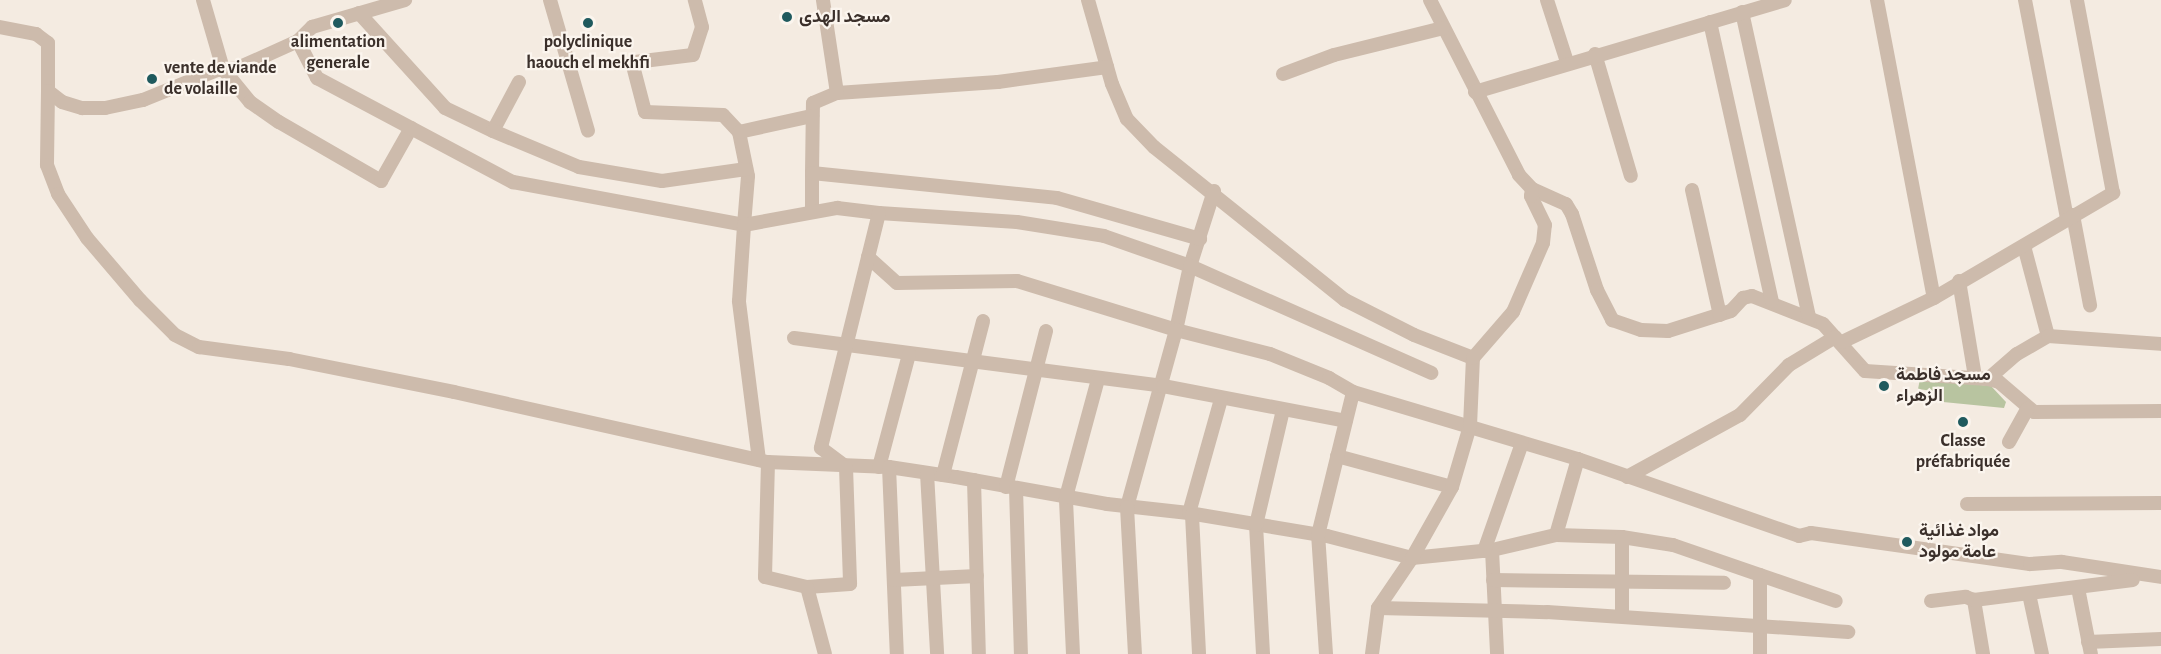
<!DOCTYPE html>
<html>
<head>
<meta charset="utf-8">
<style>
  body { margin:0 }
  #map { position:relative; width:2161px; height:654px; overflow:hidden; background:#f4ebe1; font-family:"Alegreya Sans",Vazirmatn,sans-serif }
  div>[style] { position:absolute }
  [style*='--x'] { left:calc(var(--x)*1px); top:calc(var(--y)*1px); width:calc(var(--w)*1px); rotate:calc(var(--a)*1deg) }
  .green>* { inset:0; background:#b8c4a0 }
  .minor>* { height:14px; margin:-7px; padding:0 7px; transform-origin:7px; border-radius:7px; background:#cdbbac }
  .dots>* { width:16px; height:16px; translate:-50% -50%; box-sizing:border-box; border:3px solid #fbf5ee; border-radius:50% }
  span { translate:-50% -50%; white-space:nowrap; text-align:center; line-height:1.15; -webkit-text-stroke:4.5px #fbf5ee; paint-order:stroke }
  .poi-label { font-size:18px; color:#3b302b; font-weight:700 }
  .left { translate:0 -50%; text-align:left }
</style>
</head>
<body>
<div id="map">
  <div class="green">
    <i style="clip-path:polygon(1920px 379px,1991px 386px,2006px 402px,2004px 408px,1933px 401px,1933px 391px,1918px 389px)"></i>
  </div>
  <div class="minor">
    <i style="--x:203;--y:0;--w:72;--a:73.8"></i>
    <i style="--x:223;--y:69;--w:43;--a:50.7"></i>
    <i style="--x:250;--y:102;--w:35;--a:35"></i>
    <i style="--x:279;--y:122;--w:118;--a:30"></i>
    <i style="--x:381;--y:181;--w:61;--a:-60.5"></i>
    <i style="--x:550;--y:0;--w:136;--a:73.8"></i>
    <i style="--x:1088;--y:0;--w:87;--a:74.1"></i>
    <i style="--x:1112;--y:84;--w:38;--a:67"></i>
    <i style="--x:1127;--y:119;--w:39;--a:46"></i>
    <i style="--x:1154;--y:147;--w:245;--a:38.7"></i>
    <i style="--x:1345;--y:300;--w:77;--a:26.9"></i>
    <i style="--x:1414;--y:335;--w:63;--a:21.3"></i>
    <i style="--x:1430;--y:0;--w:196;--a:63"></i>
    <i style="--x:1519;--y:175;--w:19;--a:47"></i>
    <i style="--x:1532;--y:189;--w:37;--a:24"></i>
    <i style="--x:1566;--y:204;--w:12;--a:59"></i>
    <i style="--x:1572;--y:214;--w:80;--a:71.8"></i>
    <i style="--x:1597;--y:290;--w:34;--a:63"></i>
    <i style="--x:1612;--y:320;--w:31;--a:19"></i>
    <i style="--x:1641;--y:330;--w:27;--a:2"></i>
    <i style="--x:1668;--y:331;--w:66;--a:-17.6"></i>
    <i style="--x:1731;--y:311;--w:18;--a:-47"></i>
    <i style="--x:1743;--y:298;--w:9;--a:-13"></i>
    <i style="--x:1752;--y:296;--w:76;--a:21.5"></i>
    <i style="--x:1823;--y:324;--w:63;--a:48.2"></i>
    <i style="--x:1865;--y:371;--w:123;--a:3.7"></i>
    <i style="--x:1988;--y:379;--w:11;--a:15"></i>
    <i style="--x:1999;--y:382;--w:46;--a:40.6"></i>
    <i style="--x:2034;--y:412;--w:127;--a:-0.5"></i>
    <i style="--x:1547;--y:0;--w:65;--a:72.1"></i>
    <i style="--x:1877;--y:0;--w:303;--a:79.2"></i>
    <i style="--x:2025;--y:0;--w:223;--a:79.1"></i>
    <i style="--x:1742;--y:12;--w:313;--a:77.6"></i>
    <i style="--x:359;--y:13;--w:128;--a:47.8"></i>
    <i style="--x:445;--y:108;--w:53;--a:25.6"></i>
    <i style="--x:1710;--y:22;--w:286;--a:77.5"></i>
    <i style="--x:0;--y:27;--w:37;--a:11"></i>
    <i style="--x:36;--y:34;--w:15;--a:37"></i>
    <i style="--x:48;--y:43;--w:48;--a:90"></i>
    <i style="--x:48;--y:91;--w:18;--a:38"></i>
    <i style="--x:62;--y:102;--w:21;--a:17"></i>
    <i style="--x:82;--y:108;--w:23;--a:0"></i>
    <i style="--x:105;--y:108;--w:39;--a:-12"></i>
    <i style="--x:143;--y:100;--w:80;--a:-22.1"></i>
    <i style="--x:217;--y:70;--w:21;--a:-5"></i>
    <i style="--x:238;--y:68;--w:66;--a:-24.2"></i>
    <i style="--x:298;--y:41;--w:20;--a:-45"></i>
    <i style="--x:312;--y:27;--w:97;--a:-16.2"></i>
    <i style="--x:298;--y:41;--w:42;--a:62.8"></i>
    <i style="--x:317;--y:78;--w:222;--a:28"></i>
    <i style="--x:513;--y:182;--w:235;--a:10.5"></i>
    <i style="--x:744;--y:225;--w:49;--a:-85.3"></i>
    <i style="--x:748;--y:176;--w:45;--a:-101.6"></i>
    <i style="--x:739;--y:132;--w:23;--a:-133"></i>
    <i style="--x:723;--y:115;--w:78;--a:-177.8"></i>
    <i style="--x:645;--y:112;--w:48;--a:-104.6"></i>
    <i style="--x:633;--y:66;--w:4;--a:-63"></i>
    <i style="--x:635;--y:62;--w:58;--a:-6.9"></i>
    <i style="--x:693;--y:55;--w:29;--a:-72"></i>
    <i style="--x:702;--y:27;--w:28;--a:-105"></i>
    <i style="--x:1595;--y:54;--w:127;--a:73.6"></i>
    <i style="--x:1283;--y:74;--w:54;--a:-20.4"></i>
    <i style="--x:1334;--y:55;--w:112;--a:-13.9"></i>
    <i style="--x:519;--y:82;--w:55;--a:118"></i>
    <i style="--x:493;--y:131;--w:93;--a:22.7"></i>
    <i style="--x:579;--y:167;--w:84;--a:9.6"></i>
    <i style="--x:662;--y:181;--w:85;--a:-8.1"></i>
    <i style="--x:48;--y:91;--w:74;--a:90.8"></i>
    <i style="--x:47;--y:165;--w:31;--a:69"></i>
    <i style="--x:58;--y:194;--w:53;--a:56.6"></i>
    <i style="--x:87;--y:238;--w:82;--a:49.5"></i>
    <i style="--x:140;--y:300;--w:49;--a:45"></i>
    <i style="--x:175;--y:335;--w:27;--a:27"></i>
    <i style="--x:199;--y:347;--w:91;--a:7.6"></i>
    <i style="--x:289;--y:359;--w:168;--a:11.3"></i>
    <i style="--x:454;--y:392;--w:322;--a:12.6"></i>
    <i style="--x:768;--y:462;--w:121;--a:2.4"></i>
    <i style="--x:889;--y:467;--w:68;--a:8.5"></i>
    <i style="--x:956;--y:477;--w:153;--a:10.1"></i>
    <i style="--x:1107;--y:504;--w:82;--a:6.3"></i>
    <i style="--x:1189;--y:513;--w:140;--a:9.5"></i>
    <i style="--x:1327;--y:536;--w:88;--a:14.5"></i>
    <i style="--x:1412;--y:558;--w:80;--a:-5.7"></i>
    <i style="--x:1492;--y:550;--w:66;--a:-13.2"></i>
    <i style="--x:1556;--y:535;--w:66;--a:1.7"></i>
    <i style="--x:1622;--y:537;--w:52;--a:8.9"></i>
    <i style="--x:1673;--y:545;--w:172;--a:19"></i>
    <i style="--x:1475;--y:92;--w:323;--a:-16.5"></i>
    <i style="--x:837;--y:93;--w:161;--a:-3.9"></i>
    <i style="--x:998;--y:82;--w:110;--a:-7.8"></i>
    <i style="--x:739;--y:132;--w:75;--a:-12.4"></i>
    <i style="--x:812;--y:173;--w:70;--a:-89.2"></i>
    <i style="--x:813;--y:103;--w:26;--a:-23"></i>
    <i style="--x:837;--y:93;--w:94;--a:-98.6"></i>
    <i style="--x:1692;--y:190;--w:128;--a:77.4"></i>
    <i style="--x:1214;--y:191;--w:79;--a:107.7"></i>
    <i style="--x:1190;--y:266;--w:66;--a:102.3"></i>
    <i style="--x:1176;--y:330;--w:97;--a:14.3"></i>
    <i style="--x:1270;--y:354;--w:64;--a:22.1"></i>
    <i style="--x:1329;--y:378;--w:28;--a:30"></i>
    <i style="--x:1353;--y:392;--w:235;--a:16.6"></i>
    <i style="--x:1578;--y:459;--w:234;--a:19.2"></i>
    <i style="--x:1799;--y:536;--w:12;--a:-14"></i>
    <i style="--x:1811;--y:533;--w:221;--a:8.1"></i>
    <i style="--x:2030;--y:564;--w:32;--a:-4"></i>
    <i style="--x:2062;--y:562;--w:100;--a:8.6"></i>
    <i style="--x:812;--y:212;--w:39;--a:-90"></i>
    <i style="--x:812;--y:173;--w:246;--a:5.8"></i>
    <i style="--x:1057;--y:198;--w:149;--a:16"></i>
    <i style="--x:879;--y:213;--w:138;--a:3.7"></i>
    <i style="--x:1017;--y:222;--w:88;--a:9.1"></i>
    <i style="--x:1104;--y:236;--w:91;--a:19.2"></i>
    <i style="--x:1190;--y:266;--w:264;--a:23.9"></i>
    <i style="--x:2073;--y:215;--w:92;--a:79.3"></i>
    <i style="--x:2024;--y:246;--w:93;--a:75.1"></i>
    <i style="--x:868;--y:257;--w:39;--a:42"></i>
    <i style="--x:897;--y:283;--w:120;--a:-1"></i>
    <i style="--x:1017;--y:281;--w:166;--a:17.1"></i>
    <i style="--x:1176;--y:330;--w:184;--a:105.5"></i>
    <i style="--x:1127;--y:507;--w:147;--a:86.9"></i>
    <i style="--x:1959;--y:281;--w:97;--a:80.5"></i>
    <i style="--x:794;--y:338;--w:372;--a:7.4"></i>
    <i style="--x:1163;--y:386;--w:186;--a:10.8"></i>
    <i style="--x:1842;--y:342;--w:102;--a:-25.6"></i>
    <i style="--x:1934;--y:298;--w:208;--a:-30.4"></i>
    <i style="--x:2113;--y:193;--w:196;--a:-100.6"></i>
    <i style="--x:1988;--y:379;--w:38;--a:-41"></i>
    <i style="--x:2017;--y:354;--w:36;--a:-30"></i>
    <i style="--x:2048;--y:336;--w:113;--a:4"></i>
    <i style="--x:2009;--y:442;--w:38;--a:-61"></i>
    <i style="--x:1337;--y:456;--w:119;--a:15.1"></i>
    <i style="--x:759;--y:460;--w:160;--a:-97.2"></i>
    <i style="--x:739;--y:301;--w:76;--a:-86.2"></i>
    <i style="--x:744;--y:225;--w:95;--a:-10.4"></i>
    <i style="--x:837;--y:208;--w:42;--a:6.8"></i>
    <i style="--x:879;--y:213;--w:242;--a:103.9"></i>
    <i style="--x:821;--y:448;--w:31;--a:37"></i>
    <i style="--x:846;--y:467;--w:117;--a:88"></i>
    <i style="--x:850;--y:584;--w:43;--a:176"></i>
    <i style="--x:807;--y:587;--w:69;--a:75"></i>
    <i style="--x:768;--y:462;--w:115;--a:91.5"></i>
    <i style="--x:765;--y:577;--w:43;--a:13.4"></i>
    <i style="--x:879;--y:467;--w:117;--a:-75.1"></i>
    <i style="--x:889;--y:467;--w:187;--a:87.6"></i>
    <i style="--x:927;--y:473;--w:181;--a:86.8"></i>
    <i style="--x:943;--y:475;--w:159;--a:-75.4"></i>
    <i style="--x:1627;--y:477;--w:129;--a:-28.8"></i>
    <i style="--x:1740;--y:415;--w:70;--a:-45.6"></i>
    <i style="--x:1789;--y:365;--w:54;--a:-31.3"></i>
    <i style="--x:974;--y:480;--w:174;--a:88.4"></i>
    <i style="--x:1006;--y:487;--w:161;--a:-75.6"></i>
    <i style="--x:1016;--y:488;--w:166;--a:88.3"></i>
    <i style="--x:1967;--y:504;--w:194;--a:-0.3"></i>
    <i style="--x:1189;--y:513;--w:118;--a:-74.3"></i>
    <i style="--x:1192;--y:515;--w:139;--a:87.1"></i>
    <i style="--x:1556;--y:535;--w:79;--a:-73.9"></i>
    <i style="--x:1492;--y:550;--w:104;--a:87.2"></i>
    <i style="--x:1484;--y:551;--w:114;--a:-70.6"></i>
    <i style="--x:1760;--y:575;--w:79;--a:90"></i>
    <i style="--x:894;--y:580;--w:83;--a:-2.8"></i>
    <i style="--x:1493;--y:580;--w:231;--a:0.7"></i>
    <i style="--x:2078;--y:588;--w:67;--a:78.9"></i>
    <i style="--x:2029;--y:594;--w:61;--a:77.8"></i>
    <i style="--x:1931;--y:601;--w:35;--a:-7"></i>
    <i style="--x:1966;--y:597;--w:9;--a:21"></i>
    <i style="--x:1378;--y:608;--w:169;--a:1.4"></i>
    <i style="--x:1547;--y:612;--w:302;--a:3.8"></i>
    <i style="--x:1622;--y:616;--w:79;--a:-90"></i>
    <i style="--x:2088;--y:642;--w:73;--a:-2.4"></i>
    <i style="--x:1073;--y:654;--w:157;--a:-92.6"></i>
    <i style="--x:1066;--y:497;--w:122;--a:-74.8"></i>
    <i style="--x:1263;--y:654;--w:129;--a:-93.1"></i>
    <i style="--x:1256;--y:525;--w:118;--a:-76.8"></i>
    <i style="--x:1326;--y:654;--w:119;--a:-93.8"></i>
    <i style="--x:1318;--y:535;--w:147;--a:-76.2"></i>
    <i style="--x:1372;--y:654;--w:46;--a:-82.6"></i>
    <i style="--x:1378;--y:608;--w:60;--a:-55.8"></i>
    <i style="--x:1412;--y:558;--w:81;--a:-60.6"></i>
    <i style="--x:1452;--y:487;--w:64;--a:-73.6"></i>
    <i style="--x:1470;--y:426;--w:68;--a:-87.5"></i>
    <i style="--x:1473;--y:358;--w:61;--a:-49"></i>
    <i style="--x:1513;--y:312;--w:75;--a:-66.5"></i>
    <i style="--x:1543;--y:243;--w:18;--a:-84"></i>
    <i style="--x:1545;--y:225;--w:32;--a:-116"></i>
    <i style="--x:1531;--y:196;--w:7;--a:-82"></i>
    <i style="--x:1983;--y:654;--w:55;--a:-99.5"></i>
    <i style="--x:1974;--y:600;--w:160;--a:-7.2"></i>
  </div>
  <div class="dots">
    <i style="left:787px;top:17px;background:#1f5a5e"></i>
    <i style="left:338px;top:23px;background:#1f5a5e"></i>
    <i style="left:588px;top:23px;background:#1f5a5e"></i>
    <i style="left:152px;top:79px;background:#1f5a5e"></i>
    <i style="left:1884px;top:386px;background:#1f5a5e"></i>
    <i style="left:1963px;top:422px;background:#1f5a5e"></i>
    <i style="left:1907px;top:542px;background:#1f5a5e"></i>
  </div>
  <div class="poi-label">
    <span class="left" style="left:799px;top:17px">مسجد الهدى</span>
    <span style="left:338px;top:53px">alimentation<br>generale</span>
    <span style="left:588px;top:53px">polyclinique<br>haouch el mekhfi</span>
    <span class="left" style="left:164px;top:79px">vente de viande<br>de volaille</span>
    <span class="left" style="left:1896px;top:386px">مسجد فاطمة<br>الزهراء</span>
    <span style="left:1963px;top:452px">Classe<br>préfabriquée</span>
    <span class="left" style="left:1919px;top:542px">مواد غذائية<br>عامة مولود</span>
  </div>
</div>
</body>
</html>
